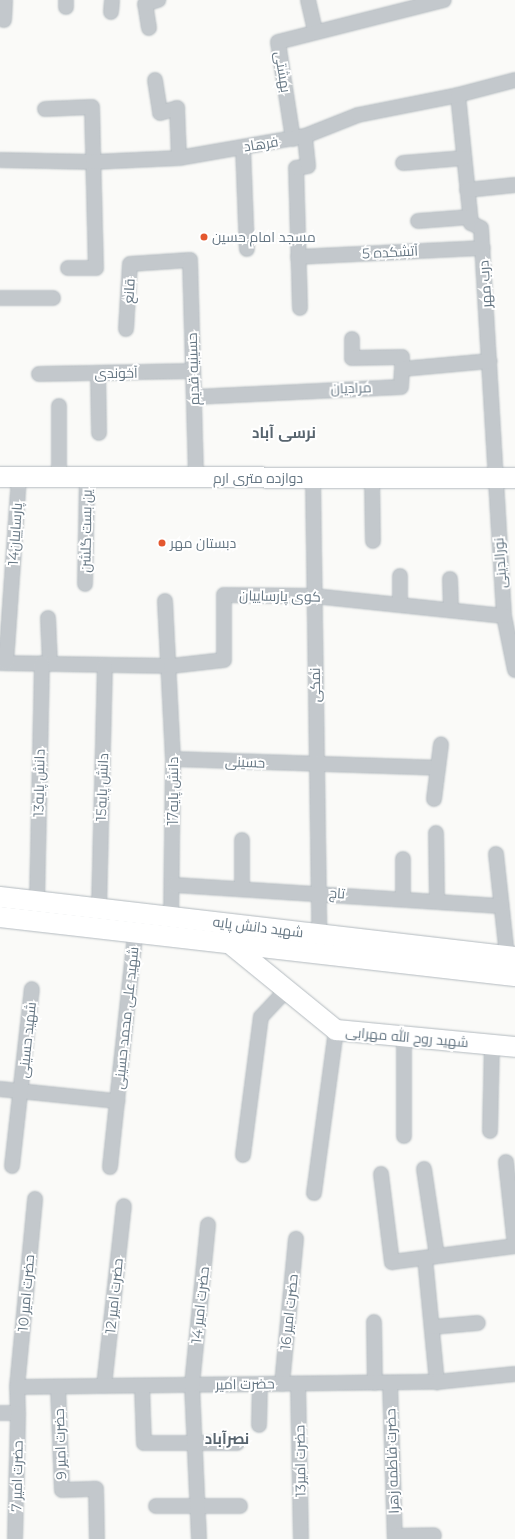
<!DOCTYPE html>
<html>
<head>
<meta charset="utf-8">
<style>
  body { margin:0 }
  #map { position:relative; width:515px; height:1539px; overflow:hidden; background:#fafaf8; font-family:Montserrat,Cairo,sans-serif }
  div>[style] { position:absolute }
  [style*='--x'] { left:calc(var(--x)*1px); top:calc(var(--y)*1px); width:calc(var(--w)*1px); rotate:calc(var(--a)*1deg) }
  .roads { filter:drop-shadow(0 0 1px #b3babf) drop-shadow(0 0 1px #b3babf) }
  .street>* { height:14px; margin:-7px; padding:0 7px; transform-origin:7px; border-radius:7px; background:#c3c8cc }
  .secondary>* { height:20px; margin:-10px; padding:0 10px; transform-origin:10px; border-radius:10px; background:#fff }
  .dots>* { width:11px; height:11px; translate:-50% -50%; box-sizing:border-box; border:2px solid #fff; border-radius:50% }
  span { translate:-50% -50%; white-space:nowrap; text-align:center; line-height:1.15; -webkit-text-stroke:4px #fff; paint-order:stroke }
  .street-label { font-size:14px; color:#657683 }
  .poi-label { font-size:14px; color:#657683 }
  .left { translate:0 -50%; text-align:left }
  .neighbourhood-label { font-size:15px; color:#57646e; font-weight:700 }
</style>
</head>
<body>
<div id="map">
  <div class="roads">
    <div class="street">
      <i style="--x:308;--y:0;--w:32;--a:77"></i>
      <i style="--x:66;--y:7;--w:7;--a:-90"></i>
      <i style="--x:111;--y:12;--w:12;--a:-85"></i>
      <i style="--x:4;--y:20;--w:20;--a:-87"></i>
      <i style="--x:149;--y:28;--w:24;--a:-99"></i>
      <i style="--x:145;--y:4;--w:14;--a:-17"></i>
      <i style="--x:155;--y:80;--w:33;--a:81"></i>
      <i style="--x:160;--y:113;--w:18;--a:-16"></i>
      <i style="--x:177;--y:108;--w:50;--a:87.7"></i>
      <i style="--x:458;--y:95;--w:129;--a:84.2"></i>
      <i style="--x:471;--y:223;--w:11;--a:27"></i>
      <i style="--x:481;--y:228;--w:389;--a:86.6"></i>
      <i style="--x:504;--y:616;--w:55;--a:78.5"></i>
      <i style="--x:45;--y:109;--w:47;--a:-2.4"></i>
      <i style="--x:92;--y:107;--w:161;--a:88.6"></i>
      <i style="--x:96;--y:268;--w:28;--a:180"></i>
      <i style="--x:293;--y:139;--w:98;--a:-98.8"></i>
      <i style="--x:278;--y:42;--w:171;--a:-14.2"></i>
      <i style="--x:243;--y:147;--w:102;--a:87.8"></i>
      <i style="--x:0;--y:160;--w:93;--a:1.2"></i>
      <i style="--x:93;--y:162;--w:86;--a:-2.7"></i>
      <i style="--x:179;--y:158;--w:128;--a:-9.9"></i>
      <i style="--x:305;--y:136;--w:57;--a:-21.6"></i>
      <i style="--x:358;--y:115;--w:102;--a:-11.3"></i>
      <i style="--x:458;--y:95;--w:59;--a:-14.7"></i>
      <i style="--x:403;--y:163;--w:61;--a:-4.7"></i>
      <i style="--x:467;--y:190;--w:48;--a:-5.9"></i>
      <i style="--x:418;--y:221;--w:52;--a:-4.4"></i>
      <i style="--x:298;--y:257;--w:185;--a:-2.8"></i>
      <i style="--x:0;--y:298;--w:53;--a:0"></i>
      <i style="--x:300;--y:308;--w:140;--a:-91.6"></i>
      <i style="--x:296;--y:168;--w:12;--a:-9"></i>
      <i style="--x:308;--y:166;--w:30;--a:-96"></i>
      <i style="--x:126;--y:329;--w:65;--a:-86.5"></i>
      <i style="--x:130;--y:264;--w:60;--a:-3.8"></i>
      <i style="--x:190;--y:260;--w:218;--a:88.4"></i>
      <i style="--x:352;--y:339;--w:19;--a:90"></i>
      <i style="--x:352;--y:358;--w:50;--a:-1.1"></i>
      <i style="--x:402;--y:357;--w:12;--a:90"></i>
      <i style="--x:98;--y:373;--w:60;--a:89"></i>
      <i style="--x:39;--y:374;--w:154;--a:-1.1"></i>
      <i style="--x:194;--y:397;--w:207;--a:-2.8"></i>
      <i style="--x:401;--y:387;--w:18;--a:-87"></i>
      <i style="--x:402;--y:369;--w:88;--a:-5.2"></i>
      <i style="--x:59;--y:478;--w:72;--a:-90"></i>
      <i style="--x:313;--y:479;--w:455;--a:89.2"></i>
      <i style="--x:372;--y:479;--w:62;--a:89.1"></i>
      <i style="--x:400;--y:576;--w:29;--a:90"></i>
      <i style="--x:450;--y:579;--w:31;--a:88"></i>
      <i style="--x:85;--y:584;--w:106;--a:-88.9"></i>
      <i style="--x:165;--y:601;--w:158;--a:87.1"></i>
      <i style="--x:173;--y:759;--w:158;--a:90.7"></i>
      <i style="--x:48;--y:618;--w:46;--a:87.5"></i>
      <i style="--x:0;--y:663;--w:171;--a:1"></i>
      <i style="--x:171;--y:666;--w:53;--a:-6.5"></i>
      <i style="--x:224;--y:660;--w:65;--a:-90"></i>
      <i style="--x:224;--y:595;--w:90;--a:0.6"></i>
      <i style="--x:314;--y:596;--w:191;--a:6"></i>
      <i style="--x:6;--y:663;--w:186;--a:-86"></i>
      <i style="--x:173;--y:759;--w:265;--a:1.9"></i>
      <i style="--x:434;--y:799;--w:55;--a:-82.7"></i>
      <i style="--x:436;--y:833;--w:67;--a:89.1"></i>
      <i style="--x:496;--y:854;--w:103;--a:83.8"></i>
      <i style="--x:403;--y:859;--w:39;--a:90"></i>
      <i style="--x:174;--y:885;--w:327;--a:3.7"></i>
      <i style="--x:242;--y:888;--w:48;--a:-90"></i>
      <i style="--x:37;--y:902;--w:239;--a:-88.8"></i>
      <i style="--x:99;--y:909;--w:244;--a:-88.6"></i>
      <i style="--x:404;--y:1037;--w:99;--a:90"></i>
      <i style="--x:0;--y:1089;--w:118;--a:5.9"></i>
      <i style="--x:117;--y:1101;--w:168;--a:-83.8"></i>
      <i style="--x:490;--y:1131;--w:86;--a:-88.7"></i>
      <i style="--x:243;--y:1155;--w:139;--a:-82.6"></i>
      <i style="--x:261;--y:1017;--w:38;--a:-47"></i>
      <i style="--x:506;--y:1162;--w:84;--a:83.9"></i>
      <i style="--x:12;--y:1166;--w:178;--a:-83.6"></i>
      <i style="--x:110;--y:1167;--w:66;--a:-83.9"></i>
      <i style="--x:424;--y:1169;--w:88;--a:81.5"></i>
      <i style="--x:381;--y:1174;--w:89;--a:82.9"></i>
      <i style="--x:392;--y:1262;--w:124;--a:-7.4"></i>
      <i style="--x:314;--y:1193;--w:164;--a:-82.3"></i>
      <i style="--x:425;--y:1258;--w:125;--a:84.5"></i>
      <i style="--x:374;--y:1322;--w:61;--a:89.1"></i>
      <i style="--x:432;--y:1327;--w:46;--a:-5"></i>
      <i style="--x:390;--y:1383;--w:156;--a:88.2"></i>
      <i style="--x:282;--y:1384;--w:146;--a:-84.5"></i>
      <i style="--x:298;--y:1384;--w:155;--a:88.9"></i>
      <i style="--x:104;--y:1386;--w:181;--a:-83.7"></i>
      <i style="--x:142;--y:1386;--w:57;--a:88"></i>
      <i style="--x:144;--y:1443;--w:93;--a:0"></i>
      <i style="--x:17;--y:1387;--w:189;--a:-84.5"></i>
      <i style="--x:58;--y:1387;--w:103;--a:87.8"></i>
      <i style="--x:62;--y:1490;--w:34;--a:-2"></i>
      <i style="--x:96;--y:1489;--w:50;--a:88.9"></i>
      <i style="--x:0;--y:1413;--w:18;--a:0"></i>
      <i style="--x:18;--y:1413;--w:26;--a:-92"></i>
      <i style="--x:17;--y:1387;--w:420;--a:-0.7"></i>
      <i style="--x:437;--y:1382;--w:78;--a:-5.9"></i>
      <i style="--x:259;--y:1425;--w:41;--a:-88.6"></i>
      <i style="--x:156;--y:1506;--w:84;--a:0"></i>
      <i style="--x:395;--y:1536;--w:39;--a:-1"></i>
      <i style="--x:15;--y:1539;--w:126;--a:-88.6"></i>
      <i style="--x:199;--y:1539;--w:154;--a:-92.6"></i>
      <i style="--x:192;--y:1385;--w:161;--a:-84.3"></i>
    </div>
    <div class="secondary">
      <i style="--x:0;--y:477;--w:515;--a:0.11"></i>
      <i style="--x:0;--y:897;--w:518;--a:6.65"></i>
      <i style="--x:0;--y:917;--w:518;--a:6.54"></i>
      <i style="--x:233;--y:946;--w:133;--a:39.2"></i>
      <i style="--x:336;--y:1030;--w:180;--a:5.4"></i>
    </div>
  </div>
  <div class="dots">
    <i style="left:204px;top:237px;background:#e4572e"></i>
    <i style="left:162px;top:543px;background:#e4572e"></i>
  </div>
  <div class="street-label">
    <span style="left:283px;top:72px;rotate:81deg">بهشتی</span>
    <span style="left:261px;top:144px;rotate:-9deg">فرهاد</span>
    <span style="left:390px;top:252px;rotate:-3deg">آتشکده 5</span>
    <span style="left:485px;top:284px;rotate:-94deg">درب مهر</span>
    <span style="left:129px;top:291px;rotate:-87deg">قانع</span>
    <span style="left:193px;top:369px;rotate:-92deg">حسینیه قدیم</span>
    <span style="left:116px;top:373px;rotate:-1deg">آخوندی</span>
    <span style="left:351px;top:388px;rotate:-2deg">مرادیان</span>
    <span style="left:258px;top:478px">دوازده متری ارم</span>
    <span style="left:86px;top:531px;rotate:-89deg">ین بست گلشن</span>
    <span style="left:15px;top:534px;rotate:-86deg">پارساییان14</span>
    <span style="left:500px;top:563px;rotate:-94deg">نورالدینی</span>
    <span style="left:280px;top:596px;rotate:1deg">کوی پارساییان</span>
    <span style="left:315px;top:685px;rotate:-91deg">نمکی</span>
    <span style="left:245px;top:762px;rotate:2deg">حسینی</span>
    <span style="left:39px;top:783px;rotate:-89deg">دانش پایه13</span>
    <span style="left:102px;top:787px;rotate:-88deg">دانش پایه15</span>
    <span style="left:173px;top:791px;rotate:-90deg">دانش پایه17</span>
    <span style="left:337px;top:893px;rotate:4deg">تاچ</span>
    <span style="left:258px;top:927px;rotate:7deg">شهید دانش پایه</span>
    <span style="left:126px;top:1018px;rotate:-84deg">شهید علی محمد حسینی</span>
    <span style="left:407px;top:1037px;rotate:5deg">شهید روح الله مهرابی</span>
    <span style="left:27px;top:1040px;rotate:-84deg">شهید حسینی</span>
    <span style="left:26px;top:1293px;rotate:-85deg">حضرت امیر 10</span>
    <span style="left:114px;top:1296px;rotate:-84deg">حضرت امیر 12</span>
    <span style="left:200px;top:1305px;rotate:-84deg">حضرت امیر 14</span>
    <span style="left:289px;top:1312px;rotate:-84deg">حضرت امیر 16</span>
    <span style="left:245px;top:1384px;rotate:-1deg">حضرت امیر</span>
    <span style="left:60px;top:1444px;rotate:-92deg">حضرت امیر 9</span>
    <span style="left:300px;top:1461px;rotate:-91deg">حضرت امیر13</span>
    <span style="left:392px;top:1461px;rotate:-92deg">حضرت فاطمه زهرا</span>
    <span style="left:17px;top:1476px;rotate:-89deg">حضرت امیر 7</span>
  </div>
  <div class="poi-label">
    <span class="left" style="left:212px;top:237px">مسجد امام حسین</span>
    <span class="left" style="left:170px;top:543px">دبستان مهر</span>
  </div>
  <div class="neighbourhood-label">
    <span style="left:284px;top:433px">نرسی آباد</span>
    <span style="left:227px;top:1439px">نصرآباد</span>
  </div>
</div>
</body>
</html>
